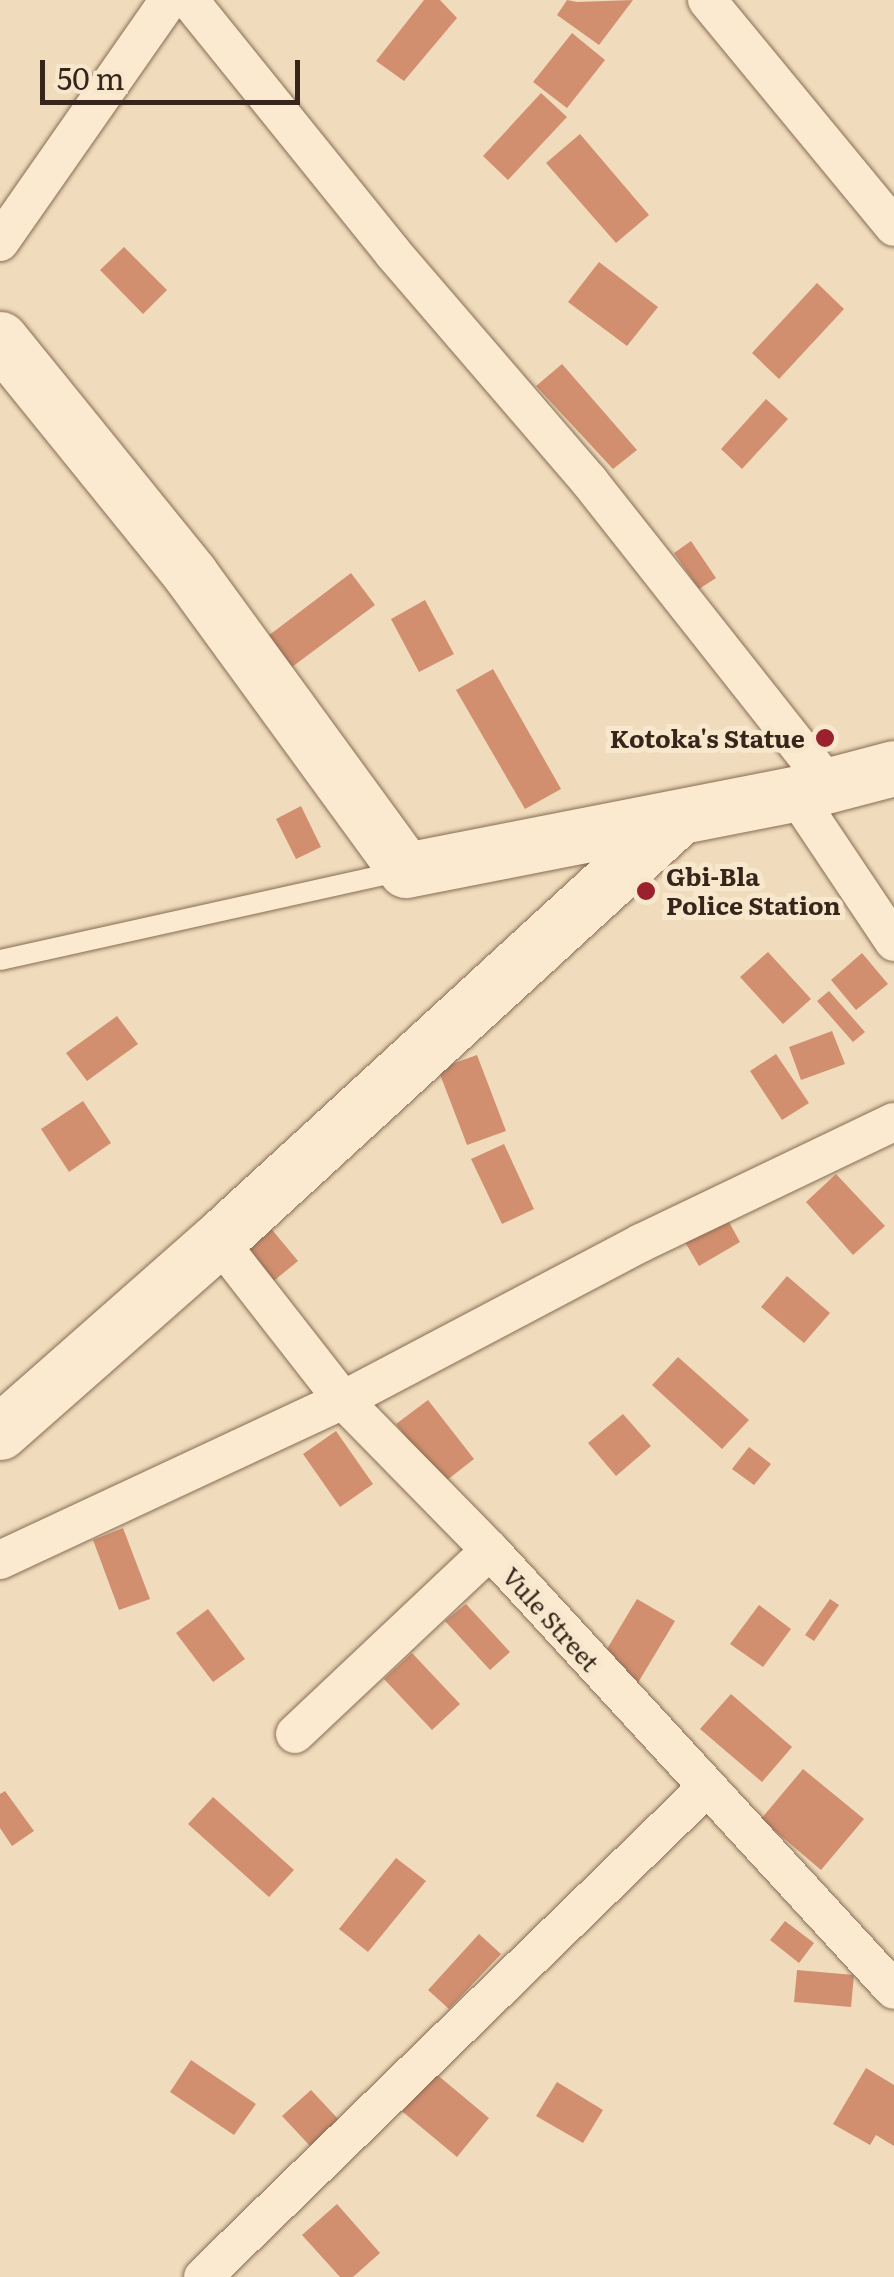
<!DOCTYPE html>
<html>
<head>
<meta charset="utf-8">
<style>
  body { margin:0 }
  #map { position:relative; width:894px; height:2277px; overflow:hidden; background:#f0dcbc; font-family:Literata,serif }
  div>[style] { position:absolute }
  [style*='--x'] { left:calc(var(--x)*1px); top:calc(var(--y)*1px); width:calc(var(--w)*1px); rotate:calc(var(--a)*1deg) }
  .building>* { inset:0; background:#d18f6f }
  .roads { filter:drop-shadow(0 0 2px #886c55) drop-shadow(0 0 2px #886c55) }
  .service>* { height:20px; margin:-10px; padding:0 10px; transform-origin:10px; border-radius:10px; background:#fbeacf }
  .minor>* { height:38px; margin:-19px; padding:0 19px; transform-origin:19px; border-radius:19px; background:#fbeacf }
  .secondary>* { height:55px; margin:-27.5px; padding:0 27.5px; transform-origin:27.5px; border-radius:27.5px; background:#fbeacf }
  .dots>* { width:28px; height:28px; translate:-50% -50%; box-sizing:border-box; border:5px solid #f7e7cc; border-radius:50% }
  span { translate:-50% -50%; white-space:nowrap; text-align:center; line-height:1.15; -webkit-text-stroke:10px #f7e7cc; paint-order:stroke }
  .poi-label { font-size:25px; color:#36251a; font-weight:700 }
  .right { translate:-100% -50%; text-align:right }
  .left { translate:0 -50%; text-align:left }
  .street-label { font-size:25px; color:#36251a }
  .scale { position:absolute; left:40px; top:60px; width:260px; height:45px; box-sizing:border-box; border:5px solid #36251a; border-top:0; padding-left:12px; font-size:30px; line-height:35px; white-space:nowrap; color:#36251a; -webkit-text-stroke:8px #f7e7cc; paint-order:stroke }
</style>
</head>
<body>
<div id="map">
  <div class="building">
    <i style="clip-path:polygon(424px 0,440px 0,457px 18px,404px 81px,376px 61px)"></i>
    <i style="clip-path:polygon(567px 0,577px 2px,633px 0,599px 45px,557px 15px)"></i>
    <i style="clip-path:polygon(572px 33px,605px 60px,567px 108px,533px 82px)"></i>
    <i style="clip-path:polygon(541px 93px,567px 117px,508px 180px,483px 156px)"></i>
    <i style="clip-path:polygon(580px 134px,649px 215px,616px 243px,546px 163px)"></i>
    <i style="clip-path:polygon(124px 247px,167px 290px,143px 314px,100px 270px)"></i>
    <i style="clip-path:polygon(599px 262px,658px 307px,627px 346px,568px 302px)"></i>
    <i style="clip-path:polygon(817px 283px,844px 309px,779px 379px,752px 353px)"></i>
    <i style="clip-path:polygon(562px 364px,637px 450px,613px 469px,536px 386px)"></i>
    <i style="clip-path:polygon(766px 399px,788px 419px,742px 469px,721px 449px)"></i>
    <i style="clip-path:polygon(691px 541px,716px 578px,699px 589px,674px 553px)"></i>
    <i style="clip-path:polygon(351px 573px,375px 605px,292px 667px,268px 636px)"></i>
    <i style="clip-path:polygon(425px 600px,454px 654px,419px 672px,391px 619px)"></i>
    <i style="clip-path:polygon(493px 669px,561px 789px,525px 809px,456px 690px)"></i>
    <i style="clip-path:polygon(301px 806px,321px 847px,296px 859px,276px 819px)"></i>
    <i style="clip-path:polygon(768px 952px,811px 999px,783px 1024px,740px 977px)"></i>
    <i style="clip-path:polygon(862px 953px,888px 984px,856px 1010px,831px 980px)"></i>
    <i style="clip-path:polygon(829px 991px,865px 1032px,853px 1042px,817px 1001px)"></i>
    <i style="clip-path:polygon(117px 1016px,138px 1044px,87px 1081px,66px 1053px)"></i>
    <i style="clip-path:polygon(832px 1031px,845px 1064px,801px 1080px,789px 1047px)"></i>
    <i style="clip-path:polygon(776px 1054px,809px 1103px,782px 1120px,750px 1071px)"></i>
    <i style="clip-path:polygon(477px 1055px,506px 1131px,467px 1145px,438px 1069px)"></i>
    <i style="clip-path:polygon(83px 1101px,111px 1143px,69px 1172px,41px 1129px)"></i>
    <i style="clip-path:polygon(504px 1144px,534px 1209px,502px 1224px,471px 1159px)"></i>
    <i style="clip-path:polygon(836px 1174px,885px 1226px,853px 1255px,806px 1202px)"></i>
    <i style="clip-path:polygon(724px 1213px,740px 1242px,699px 1266px,682px 1237px)"></i>
    <i style="clip-path:polygon(264px 1220px,298px 1261px,270px 1284px,235px 1245px)"></i>
    <i style="clip-path:polygon(787px 1276px,830px 1313px,804px 1343px,761px 1307px)"></i>
    <i style="clip-path:polygon(678px 1357px,749px 1420px,722px 1449px,652px 1385px)"></i>
    <i style="clip-path:polygon(428px 1400px,474px 1459px,442px 1484px,396px 1424px)"></i>
    <i style="clip-path:polygon(623px 1414px,651px 1446px,616px 1476px,588px 1443px)"></i>
    <i style="clip-path:polygon(336px 1431px,373px 1484px,340px 1507px,303px 1454px)"></i>
    <i style="clip-path:polygon(749px 1447px,771px 1464px,754px 1485px,732px 1469px)"></i>
    <i style="clip-path:polygon(123px 1528px,150px 1599px,119px 1610px,93px 1540px)"></i>
    <i style="clip-path:polygon(637px 1599px,675px 1621px,636px 1686px,598px 1664px)"></i>
    <i style="clip-path:polygon(830px 1599px,839px 1605px,814px 1641px,805px 1635px)"></i>
    <i style="clip-path:polygon(466px 1604px,510px 1652px,490px 1670px,445px 1621px)"></i>
    <i style="clip-path:polygon(759px 1605px,791px 1629px,763px 1667px,730px 1644px)"></i>
    <i style="clip-path:polygon(208px 1609px,245px 1659px,213px 1682px,176px 1633px)"></i>
    <i style="clip-path:polygon(412px 1653px,460px 1704px,432px 1730px,384px 1679px)"></i>
    <i style="clip-path:polygon(731px 1694px,792px 1747px,762px 1782px,700px 1729px)"></i>
    <i style="clip-path:polygon(803px 1769px,864px 1819px,821px 1870px,761px 1819px)"></i>
    <i style="clip-path:polygon(5px 1791px,34px 1831px,12px 1846px,0 1828px,0 1794px)"></i>
    <i style="clip-path:polygon(213px 1797px,294px 1870px,269px 1897px,188px 1824px)"></i>
    <i style="clip-path:polygon(396px 1858px,426px 1881px,368px 1952px,339px 1929px)"></i>
    <i style="clip-path:polygon(785px 1921px,814px 1943px,799px 1963px,770px 1940px)"></i>
    <i style="clip-path:polygon(479px 1934px,501px 1954px,449px 2009px,428px 1990px)"></i>
    <i style="clip-path:polygon(797px 1970px,854px 1975px,851px 2007px,794px 2002px)"></i>
    <i style="clip-path:polygon(191px 2060px,256px 2104px,234px 2135px,170px 2092px)"></i>
    <i style="clip-path:polygon(429px 2068px,489px 2118px,457px 2157px,397px 2107px)"></i>
    <i style="clip-path:polygon(866px 2068px,894px 2085px,894px 2146px,876px 2135px,870px 2145px,833px 2124px)"></i>
    <i style="clip-path:polygon(557px 2082px,603px 2110px,583px 2143px,536px 2116px)"></i>
    <i style="clip-path:polygon(311px 2090px,340px 2121px,311px 2147px,282px 2116px)"></i>
    <i style="clip-path:polygon(337px 2204px,380px 2253px,353px 2277px,340px 2277px,302px 2235px)"></i>
  </div>
  <div class="roads">
    <div class="service">
      <i style="--x:0;--y:960;--w:413;--a:-12.5"></i>
    </div>
    <div class="minor">
      <i style="--x:189;--y:0;--w:325;--a:51.1"></i>
      <i style="--x:393;--y:253;--w:301;--a:49.3"></i>
      <i style="--x:589;--y:481;--w:386;--a:51.7"></i>
      <i style="--x:707;--y:0;--w:294;--a:50.5"></i>
      <i style="--x:0;--y:242;--w:295;--a:-55.1"></i>
      <i style="--x:795;--y:794;--w:178;--a:56.2"></i>
      <i style="--x:218;--y:1240;--w:203;--a:52"></i>
      <i style="--x:343;--y:1400;--w:210;--a:45.6"></i>
      <i style="--x:490;--y:1550;--w:597;--a:47.44"></i>
      <i style="--x:0;--y:1560;--w:378;--a:-25"></i>
      <i style="--x:343;--y:1400;--w:337;--a:-27.8"></i>
      <i style="--x:641;--y:1243;--w:280;--a:-25.6"></i>
      <i style="--x:295;--y:1734;--w:268;--a:-43.3"></i>
      <i style="--x:203;--y:2277;--w:703;--a:-44.19"></i>
    </div>
    <div class="secondary">
      <i style="--x:0;--y:339;--w:302;--a:51"></i>
      <i style="--x:190;--y:574;--w:366;--a:53.9"></i>
      <i style="--x:406;--y:870;--w:396;--a:-11.1"></i>
      <i style="--x:795;--y:794;--w:102;--a:-14.7"></i>
      <i style="--x:0;--y:1432;--w:290;--a:-41.4"></i>
      <i style="--x:218;--y:1240;--w:624;--a:-42.53"></i>
    </div>
  </div>
  <div class="dots">
    <i style="left:825px;top:738px;background:#9a212d"></i>
    <i style="left:646px;top:891px;background:#9a212d"></i>
  </div>
  <div class="poi-label">
    <span class="right" style="left:805px;top:738px">Kotoka's Statue</span>
    <span class="left" style="left:666px;top:891px">Gbi-Bla<br>Police Station</span>
  </div>
  <div class="street-label">
    <span style="left:551px;top:1619px;rotate:48deg">Vule Street</span>
  </div>
  <div class="scale">50 m</div>
</div>
</body>
</html>
